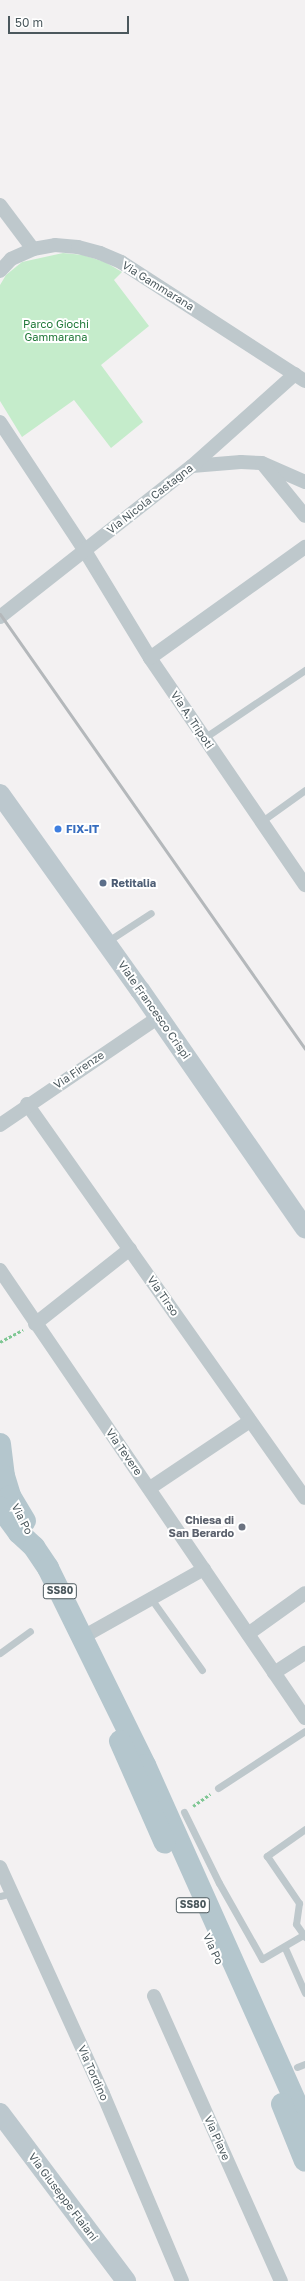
<!DOCTYPE html>
<html>
<head>
<meta charset="utf-8">
<style>
  body { margin:0 }
  #map { position:relative; width:305px; height:2281px; overflow:hidden; background:#f3f1f2; font-family:"Golos Text",sans-serif }
  div>[style] { position:absolute }
  [style*='--x'] { left:calc(var(--x)*1px); top:calc(var(--y)*1px); width:calc(var(--w)*1px); rotate:calc(var(--a)*1deg) }
  .green>* { inset:0; background:#c5eccb }
  .path>* { height:2.5px; margin-top:-1.25px; transform-origin:0; background:repeating-linear-gradient(90deg,#7fc794 0 3px,transparent 0 5px) }
  .lane>* { height:7px; margin:-3.5px; padding:0 3.5px; transform-origin:3.5px; border-radius:3.5px; background:#bec8cc }
  .street>* { height:14px; margin:-7px; padding:0 7px; transform-origin:7px; border-radius:7px; background:#bec8cc }
  .secondary>* { height:20px; margin:-10px; padding:0 10px; transform-origin:10px; border-radius:10px; background:#bcc8ce }
  .primary>* { height:22px; margin:-11px; padding:0 11px; transform-origin:11px; border-radius:11px; background:#b4c6cd }
  .rail>* { height:3px; margin:-1.5px; padding:0 1.5px; transform-origin:1.5px; border-radius:1.5px; background:#b4b8bb }
  .dots>* { width:11px; height:11px; translate:-50% -50%; box-sizing:border-box; border:2px solid #fff; border-radius:50% }
  span { translate:-50% -50%; white-space:nowrap; text-align:center; line-height:1.15; -webkit-text-stroke:4px #fff; paint-order:stroke }
  .shield-label span { padding:1px 3px; background:#fff; border:1px solid; border-radius:3px; -webkit-text-stroke-width:0 }
  .shield-label { font-size:10px; color:#4b585d; font-weight:700 }
  .street-label { font-size:11px; color:#4b585d }
  .park-label { font-size:11px; color:#217939 }
  .shop-label { font-size:11px; color:#366cbe; font-weight:700 }
  .left { translate:0 -50%; text-align:left }
  .service-label { font-size:11px; color:#4e5e75; font-weight:700 }
  .worship-label { font-size:11px; color:#5b616d; font-weight:700 }
  .right { translate:-100% -50%; text-align:right }
  .scale { position:absolute; left:8px; top:16px; width:121px; height:18px; box-sizing:border-box; border:2px solid #4b585d; border-top:0; padding-left:5px; font-size:12px; line-height:14px; white-space:nowrap; color:#4b585d; -webkit-text-stroke:3px #fff; paint-order:stroke }
</style>
</head>
<body>
<div id="map">
  <div class="green">
    <i style="clip-path:polygon(63px 253px,83px 255px,105px 262px,122px 272px,114px 280px,149px 326px,101px 365px,143px 422px,111px 448px,74px 400px,22px 437px,0 401px,0 285px,6px 275px,22px 262px)"></i>
  </div>
  <div class="path">
    <i style="--x:0;--y:1342;--w:26;--a:-28"></i>
    <i style="--x:193;--y:1806;--w:21;--a:-35"></i>
  </div>
  <div class="lane">
    <i style="--x:204;--y:738;--w:122;--a:-34"></i>
    <i style="--x:262;--y:821;--w:53;--a:-35.8"></i>
    <i style="--x:108;--y:941;--w:51;--a:-33.1"></i>
    <i style="--x:152;--y:1600;--w:86;--a:54.5"></i>
    <i style="--x:0;--y:1653;--w:37;--a:-36"></i>
    <i style="--x:218;--y:1788;--w:104;--a:-33.2"></i>
    <i style="--x:184;--y:1812;--w:79;--a:63.8"></i>
    <i style="--x:219;--y:1883;--w:87;--a:60.5"></i>
    <i style="--x:262;--y:1959;--w:48;--a:-30.3"></i>
    <i style="--x:305;--y:1829;--w:47;--a:144.6"></i>
    <i style="--x:267;--y:1856;--w:57;--a:55.8"></i>
    <i style="--x:299;--y:1903;--w:21;--a:98"></i>
    <i style="--x:296;--y:1924;--w:16;--a:55"></i>
    <i style="--x:0;--y:1896;--w:12;--a:-14"></i>
    <i style="--x:285;--y:1948;--w:49;--a:66"></i>
    <i style="--x:297;--y:2067;--w:9;--a:-21"></i>
  </div>
  <div class="street">
    <i style="--x:0;--y:205;--w:55;--a:53.1"></i>
    <i style="--x:0;--y:271;--w:16;--a:-47"></i>
    <i style="--x:11;--y:259;--w:24;--a:-24"></i>
    <i style="--x:33;--y:249;--w:22;--a:-10"></i>
    <i style="--x:55;--y:245;--w:23;--a:5"></i>
    <i style="--x:78;--y:247;--w:23;--a:15"></i>
    <i style="--x:100;--y:253;--w:23;--a:23"></i>
    <i style="--x:121;--y:262;--w:219;--a:32.9"></i>
    <i style="--x:0;--y:422;--w:154;--a:56.6"></i>
    <i style="--x:85;--y:551;--w:125;--a:58.7"></i>
    <i style="--x:150;--y:658;--w:275;--a:55.7"></i>
    <i style="--x:264;--y:464;--w:45;--a:23.7"></i>
    <i style="--x:192;--y:466;--w:49;--a:-4.7"></i>
    <i style="--x:241;--y:462;--w:21;--a:3"></i>
    <i style="--x:262;--y:463;--w:68;--a:50.9"></i>
    <i style="--x:0;--y:617;--w:244;--a:-38.2"></i>
    <i style="--x:192;--y:466;--w:138;--a:-41.8"></i>
    <i style="--x:150;--y:658;--w:191;--a:-35.6"></i>
    <i style="--x:27;--y:1104;--w:482;--a:54.8"></i>
    <i style="--x:0;--y:1125;--w:192;--a:-34.2"></i>
    <i style="--x:0;--y:1270;--w:542;--a:55.75"></i>
    <i style="--x:35;--y:1324;--w:121;--a:-38.3"></i>
    <i style="--x:150;--y:1488;--w:120;--a:-33.8"></i>
    <i style="--x:248;--y:1634;--w:70;--a:-35.7"></i>
    <i style="--x:81;--y:1638;--w:141;--a:-29.3"></i>
    <i style="--x:274;--y:1673;--w:37;--a:-33"></i>
    <i style="--x:0;--y:1867;--w:249;--a:65.6"></i>
    <i style="--x:103;--y:2094;--w:203;--a:67.1"></i>
    <i style="--x:154;--y:1996;--w:312;--a:66"></i>
  </div>
  <div class="secondary">
    <i style="--x:0;--y:794;--w:241;--a:54.5"></i>
    <i style="--x:140;--y:990;--w:290;--a:55.3"></i>
    <i style="--x:0;--y:2113;--w:210;--a:53.1"></i>
  </div>
  <div class="primary">
    <i style="--x:0;--y:1444;--w:32;--a:83"></i>
    <i style="--x:4;--y:1476;--w:21;--a:73"></i>
    <i style="--x:10;--y:1496;--w:29;--a:59"></i>
    <i style="--x:0;--y:1507;--w:32;--a:54"></i>
    <i style="--x:19;--y:1533;--w:21;--a:43"></i>
    <i style="--x:34;--y:1547;--w:25;--a:56"></i>
    <i style="--x:48;--y:1568;--w:220;--a:63.8"></i>
    <i style="--x:145;--y:1765;--w:391;--a:65.9"></i>
    <i style="--x:120;--y:1741;--w:111;--a:66.2"></i>
    <i style="--x:282;--y:2104;--w:61;--a:68"></i>
  </div>
  <div class="rail">
    <i style="--x:0;--y:614;--w:531;--a:54.96"></i>
  </div>
  <div class="dots">
    <i style="left:58px;top:829px;background:#3f7fe0"></i>
    <i style="left:103px;top:883px;background:#5c6f8a"></i>
    <i style="left:242px;top:1527px;background:#6b7280"></i>
  </div>
  <div class="shield-label">
    <span style="left:60px;top:1591px">SS80</span>
    <span style="left:193px;top:1905px">SS80</span>
  </div>
  <div class="street-label">
    <span style="left:158px;top:286px;rotate:32deg">Via Gammarana</span>
    <span style="left:150px;top:499px;rotate:-38deg">Via Nicola Castagna</span>
    <span style="left:192px;top:720px;rotate:56deg">Via A. Tripoti</span>
    <span style="left:154px;top:1010px;rotate:55deg">Viale Francesco Crispi</span>
    <span style="left:79px;top:1070px;rotate:-34deg">Via Firenze</span>
    <span style="left:163px;top:1296px;rotate:55deg">Via Tirso</span>
    <span style="left:124px;top:1452px;rotate:55deg">Via Tevere</span>
    <span style="left:22px;top:1519px;rotate:63deg">Via Po</span>
    <span style="left:213px;top:1949px;rotate:65deg">Via Po</span>
    <span style="left:93px;top:2073px;rotate:66deg">Via Tordino</span>
    <span style="left:217px;top:2138px;rotate:66deg">Via Piave</span>
    <span style="left:63px;top:2197px;rotate:53deg">Via Giuseppe Flaiani</span>
  </div>
  <div class="park-label">
    <span style="left:56px;top:331px">Parco Giochi<br>Gammarana</span>
  </div>
  <div class="shop-label">
    <span class="left" style="left:66px;top:829px">FIX-IT</span>
  </div>
  <div class="service-label">
    <span class="left" style="left:111px;top:883px">Retitalia</span>
  </div>
  <div class="worship-label">
    <span class="right" style="left:234px;top:1527px">Chiesa di<br>San Berardo</span>
  </div>
  <div class="scale">50 m</div>
</div>
</body>
</html>
